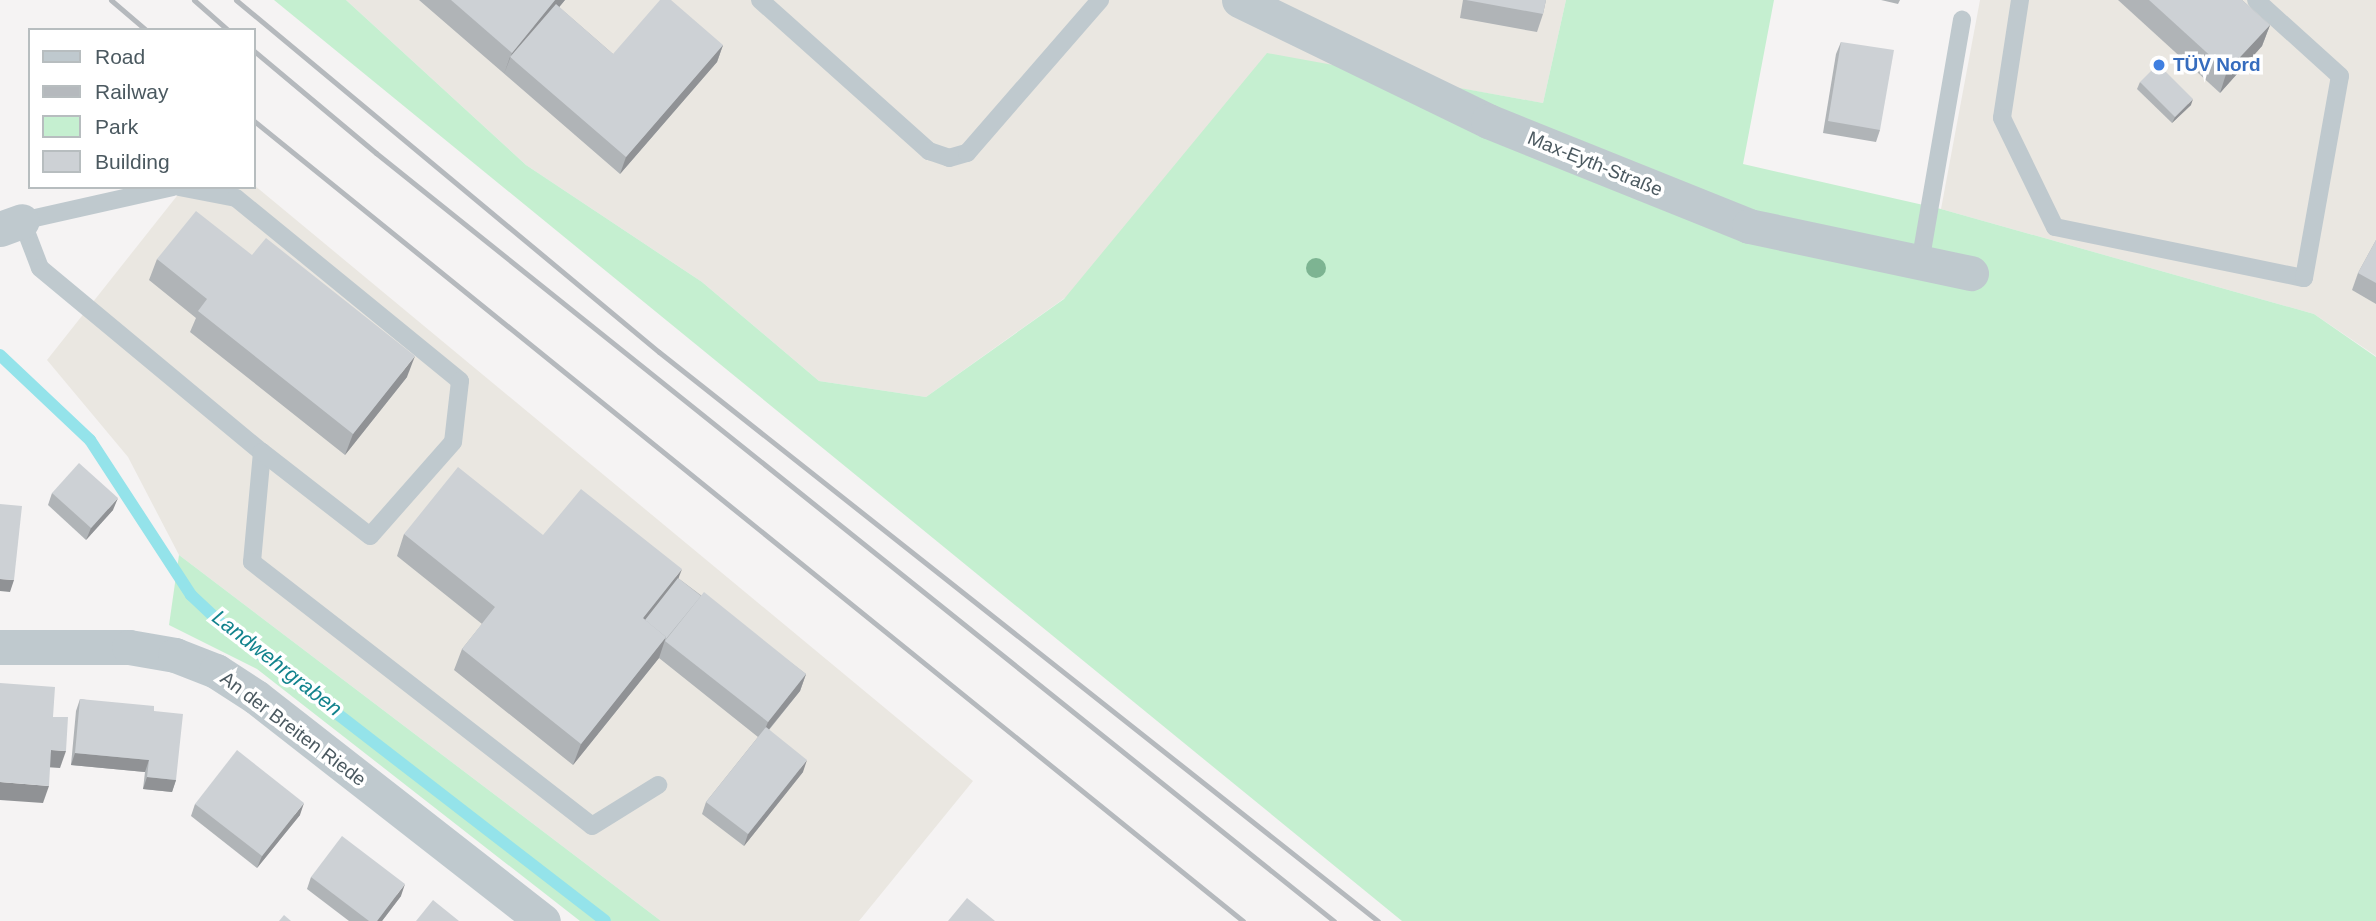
<!DOCTYPE html>
<html>
<head>
<meta charset="utf-8">
<style>
  body { margin:0 }
  #map { position:relative; width:2376px; height:921px; overflow:hidden; background:#f5f3f3; font-family:Arial,sans-serif }
  div>[style] { position:absolute }
  [style*='--x'] { left:calc(var(--x)*1px); top:calc(var(--y)*1px); width:calc(var(--w)*1px); rotate:calc(var(--a)*1deg) }
  .commercial>* { inset:0; background:#eae7e1 }
  .green>* { inset:0; background:#c5efd0 }
  .stream>* { height:12px; margin:-6px; padding:0 6px; transform-origin:6px; border-radius:6px; background:#94e3ea }
  .service>* { height:18px; margin:-9px; padding:0 9px; transform-origin:9px; border-radius:9px; background:#bfc9ce }
  .minor>* { height:35px; margin:-17.5px; padding:0 17.5px; transform-origin:17.5px; border-radius:17.5px; background:#bfc9ce }
  .rail>* { height:5px; margin:-2.5px; padding:0 2.5px; transform-origin:2.5px; border-radius:2.5px; background:#b5b9bd }
  .trees>* { width:20px; height:20px; margin:-10px; border-radius:50%; background:#7db492 }
  .wall>* { inset:0; background:#b0b4b7 }
  .shaded-wall>* { inset:0; background:#909295 }
  .building>* { inset:0; background:#cdd1d5 }
  .dots>* { width:19px; height:19px; translate:-50% -50%; box-sizing:border-box; border:4px solid #fff; border-radius:50% }
  span { translate:-50% -50%; white-space:nowrap; text-align:center; line-height:1.15; -webkit-text-stroke:7px #fff; paint-order:stroke }
  .shop-label { font-size:19px; color:#366cbe; font-weight:700 }
  .left { translate:0 -50%; text-align:left }
  .street-label { font-size:19px; color:#4b5960 }
  .water-label { font-size:21px; color:#12838d; font-style:italic }
  .legend { position:absolute; left:28px; top:28px; width:228px; height:161px; box-sizing:border-box; background:#fff; border:2px solid #b7bdbf; margin:0; padding:9px 12px; list-style:none; font-size:21px; color:#4b5960 }
  .legend li { display:flex; align-items:center; gap:14px; height:35px }
  .legend b { width:35px; border:2px solid #b7bdbf }
</style>
</head>
<body>
<div id="map">
  <div class="commercial">
    <i style="clip-path:polygon(346px 0,1566px 0,1543px 103px,1267px 54px,1076px 290px,926px 397px,819px 381px,702px 282px,526px 165px)"></i>
    <i style="clip-path:polygon(1980px 0,2376px 0,2376px 356px,2314px 314px,1941px 209px)"></i>
    <i style="clip-path:polygon(254px 185px,973px 781px,859px 921px,661px 921px,179px 555px,128px 457px,47px 360px,184px 187px)"></i>
  </div>
  <div class="green">
    <i style="clip-path:polygon(274px 0,346px 0,526px 165px,702px 282px,819px 381px,926px 397px,1064px 299px,1267px 53px,1543px 103px,1566px 0,1774px 0,1743px 164px,1941px 209px,2314px 314px,2376px 357px,2376px 921px,1402px 921px)"></i>
    <i style="clip-path:polygon(179px 555px,661px 921px,580px 921px,257px 669px,169px 625px)"></i>
  </div>
  <div class="stream">
    <i style="--x:0;--y:355;--w:124;--a:43.4"></i>
    <i style="--x:90;--y:440;--w:185;--a:56.9"></i>
    <i style="--x:191;--y:595;--w:47;--a:43.3"></i>
    <i style="--x:225;--y:627;--w:480;--a:37.7"></i>
  </div>
  <div class="service">
    <i style="--x:760;--y:0;--w:227;--a:41.8"></i>
    <i style="--x:929;--y:151;--w:21;--a:19"></i>
    <i style="--x:949;--y:158;--w:19;--a:-16"></i>
    <i style="--x:967;--y:153;--w:203;--a:-49"></i>
    <i style="--x:2020;--y:0;--w:119;--a:98.7"></i>
    <i style="--x:2002;--y:118;--w:121;--a:64.1"></i>
    <i style="--x:2055;--y:227;--w:254;--a:11.6"></i>
    <i style="--x:2304;--y:278;--w:205;--a:-79.9"></i>
    <i style="--x:2340;--y:76;--w:113;--a:-137.9"></i>
    <i style="--x:173;--y:187;--w:155;--a:167.3"></i>
    <i style="--x:22;--y:221;--w:50;--a:69"></i>
    <i style="--x:40;--y:268;--w:288;--a:39.7"></i>
    <i style="--x:262;--y:452;--w:110;--a:95.2"></i>
    <i style="--x:252;--y:562;--w:430;--a:37.8"></i>
    <i style="--x:592;--y:826;--w:78;--a:-31.8"></i>
    <i style="--x:179;--y:187;--w:58;--a:10.9"></i>
    <i style="--x:236;--y:198;--w:289;--a:39.2"></i>
    <i style="--x:460;--y:381;--w:61;--a:96.5"></i>
    <i style="--x:453;--y:442;--w:125;--a:131.4"></i>
    <i style="--x:370;--y:536;--w:137;--a:-142.1"></i>
    <i style="--x:1920;--y:263;--w:247;--a:-80.2"></i>
  </div>
  <div class="minor">
    <i style="--x:1239;--y:0;--w:277;--a:25.9"></i>
    <i style="--x:1488;--y:121;--w:281;--a:21.9"></i>
    <i style="--x:1749;--y:226;--w:227;--a:12"></i>
    <i style="--x:0;--y:229;--w:23;--a:-20"></i>
    <i style="--x:0;--y:647;--w:129;--a:0"></i>
    <i style="--x:129;--y:647;--w:47;--a:9.9"></i>
    <i style="--x:175;--y:655;--w:44;--a:21.3"></i>
    <i style="--x:216;--y:671;--w:48;--a:33"></i>
    <i style="--x:256;--y:697;--w:364;--a:38"></i>
  </div>
  <div class="rail">
    <i style="--x:111;--y:0;--w:46;--a:40.6"></i>
    <i style="--x:194;--y:0;--w:45;--a:41.4"></i>
    <i style="--x:236;--y:0;--w:550;--a:39.77"></i>
    <i style="--x:659;--y:352;--w:917;--a:38.36"></i>
    <i style="--x:254;--y:51;--w:159;--a:39.9"></i>
    <i style="--x:376;--y:153;--w:1228;--a:38.72"></i>
    <i style="--x:254;--y:121;--w:1272;--a:38.97"></i>
  </div>
  <div class="trees">
    <i style="left:1316px;top:268px"></i>
  </div>
  <div class="wall">
    <i style="clip-path:polygon(419px 0,565px 0,559px 7px,613px 54px,723px 45px,717px 62px,620px 174px)"></i>
    <i style="clip-path:polygon(1463px 0,1546px 0,1543px 14px,1537px 32px,1460px 18px)"></i>
    <i style="clip-path:polygon(1881px 0,1900px 0,1898px 4px)"></i>
    <i style="clip-path:polygon(2118px 0,2242px 0,2270px 25px,2262px 46px,2220px 93px)"></i>
    <i style="clip-path:polygon(1841px 42px,1880px 130px,1876px 142px,1823px 133px,1836px 54px)"></i>
    <i style="clip-path:polygon(2140px 82px,2191px 105px,2172px 123px,2137px 89px)"></i>
    <i style="clip-path:polygon(2376px 240px,2376px 304px,2352px 290px,2358px 273px)"></i>
    <i style="clip-path:polygon(157px 259px,407px 377px,345px 455px,190px 332px,196px 318px,149px 280px)"></i>
    <i style="clip-path:polygon(52px 493px,113px 510px,86px 540px,48px 505px)"></i>
    <i style="clip-path:polygon(404px 534px,543px 535px,678px 578px,806px 674px,800px 691px,769px 730px,803px 772px,744px 846px,702px 814px,706px 802px,758px 737px,659px 658px,573px 765px,454px 670px,462px 649px,482px 624px,397px 556px)"></i>
    <i style="clip-path:polygon(80px 699px,154px 711px,176px 780px,172px 792px,143px 789px,145px 772px,71px 765px,76px 711px)"></i>
    <i style="clip-path:polygon(195px 804px,300px 815px,257px 868px,191px 816px)"></i>
    <i style="clip-path:polygon(311px 877px,401px 896px,382px 921px,349px 921px,307px 889px)"></i>
  </div>
  <div class="shaded-wall">
    <i style="clip-path:polygon(555px 0,565px 0,515px 61px,510px 57px,504px 74px,512px 53px)"></i>
    <i style="clip-path:polygon(2270px 25px,2262px 46px,2220px 93px,2227px 71px)"></i>
    <i style="clip-path:polygon(723px 45px,717px 62px,620px 174px,626px 157px)"></i>
    <i style="clip-path:polygon(2193px 99px,2191px 105px,2172px 123px,2175px 117px)"></i>
    <i style="clip-path:polygon(415px 356px,407px 377px,345px 455px,353px 434px)"></i>
    <i style="clip-path:polygon(118px 498px,113px 510px,86px 540px,91px 528px)"></i>
    <i style="clip-path:polygon(682px 569px,674px 590px,643px 629px,643px 618px)"></i>
    <i style="clip-path:polygon(0 579px,14px 580px,10px 592px,0 591px)"></i>
    <i style="clip-path:polygon(666px 637px,659px 658px,573px 765px,581px 744px)"></i>
    <i style="clip-path:polygon(806px 674px,800px 691px,761px 739px,768px 722px)"></i>
    <i style="clip-path:polygon(51px 750px,66px 751px,60px 768px,45px 767px)"></i>
    <i style="clip-path:polygon(75px 753px,149px 760px,145px 772px,71px 765px)"></i>
    <i style="clip-path:polygon(807px 760px,803px 772px,744px 846px,748px 834px)"></i>
    <i style="clip-path:polygon(147px 777px,176px 780px,172px 792px,143px 789px)"></i>
    <i style="clip-path:polygon(0 782px,49px 786px,43px 803px,0 800px)"></i>
    <i style="clip-path:polygon(304px 803px,300px 815px,257px 868px,262px 856px)"></i>
    <i style="clip-path:polygon(405px 884px,401px 896px,382px 921px,377px 921px)"></i>
  </div>
  <div class="building">
    <i style="clip-path:polygon(451px 0,555px 0,512px 53px)"></i>
    <i style="clip-path:polygon(660px 0,671px 0,723px 45px,626px 157px,510px 57px,556px 4px,613px 54px)"></i>
    <i style="clip-path:polygon(1466px 0,1546px 0,1543px 14px)"></i>
    <i style="clip-path:polygon(2149px 0,2242px 0,2270px 25px,2227px 71px)"></i>
    <i style="clip-path:polygon(1841px 42px,1894px 50px,1880px 130px,1828px 121px)"></i>
    <i style="clip-path:polygon(2158px 64px,2193px 99px,2175px 117px,2140px 82px)"></i>
    <i style="clip-path:polygon(196px 211px,252px 255px,266px 238px,415px 356px,353px 434px,198px 311px,207px 299px,157px 259px)"></i>
    <i style="clip-path:polygon(2376px 240px,2376px 283px,2358px 273px)"></i>
    <i style="clip-path:polygon(79px 463px,118px 498px,91px 528px,52px 493px)"></i>
    <i style="clip-path:polygon(458px 467px,543px 535px,581px 489px,682px 569px,643px 618px,666px 637px,581px 744px,462px 649px,495px 607px,404px 534px)"></i>
    <i style="clip-path:polygon(0 504px,22px 506px,14px 580px,0 579px)"></i>
    <i style="clip-path:polygon(678px 578px,701px 596px,665px 640px,666px 637px,645px 620px)"></i>
    <i style="clip-path:polygon(704px 592px,806px 674px,768px 722px,665px 641px)"></i>
    <i style="clip-path:polygon(0 683px,55px 687px,53px 717px,68px 717px,66px 751px,51px 750px,49px 786px,0 782px)"></i>
    <i style="clip-path:polygon(80px 699px,154px 706px,154px 711px,183px 714px,176px 780px,147px 777px,149px 760px,75px 753px)"></i>
    <i style="clip-path:polygon(766px 727px,807px 760px,748px 834px,706px 802px)"></i>
    <i style="clip-path:polygon(237px 750px,304px 803px,262px 856px,195px 804px)"></i>
    <i style="clip-path:polygon(342px 836px,405px 884px,377px 921px,369px 921px,311px 877px)"></i>
    <i style="clip-path:polygon(967px 898px,995px 921px,948px 921px)"></i>
    <i style="clip-path:polygon(433px 900px,459px 921px,416px 921px)"></i>
    <i style="clip-path:polygon(284px 915px,291px 921px,279px 921px)"></i>
  </div>
  <div class="dots">
    <i style="left:2159px;top:65px;background:#3f7fe0"></i>
  </div>
  <div class="shop-label">
    <span class="left" style="left:2173px;top:65px">TÜV Nord</span>
  </div>
  <div class="street-label">
    <span style="left:1595px;top:164px;rotate:22deg">Max-Eyth-Straße</span>
    <span style="left:293px;top:729px;rotate:37deg">An der Breiten Riede</span>
  </div>
  <div class="water-label">
    <span style="left:277px;top:663px;rotate:38deg">Landwehrgraben</span>
  </div>
  <ul class="legend">
  <li><b style="height:9px;background:#bfc9ce"></b>Road</li>
  <li><b style="height:9px;background:#b5b9bd"></b>Railway</li>
  <li><b style="height:19px;background:#c5efd0"></b>Park</li>
  <li><b style="height:19px;background:#cdd1d5"></b>Building</li>
  </ul>
</div>
</body>
</html>
